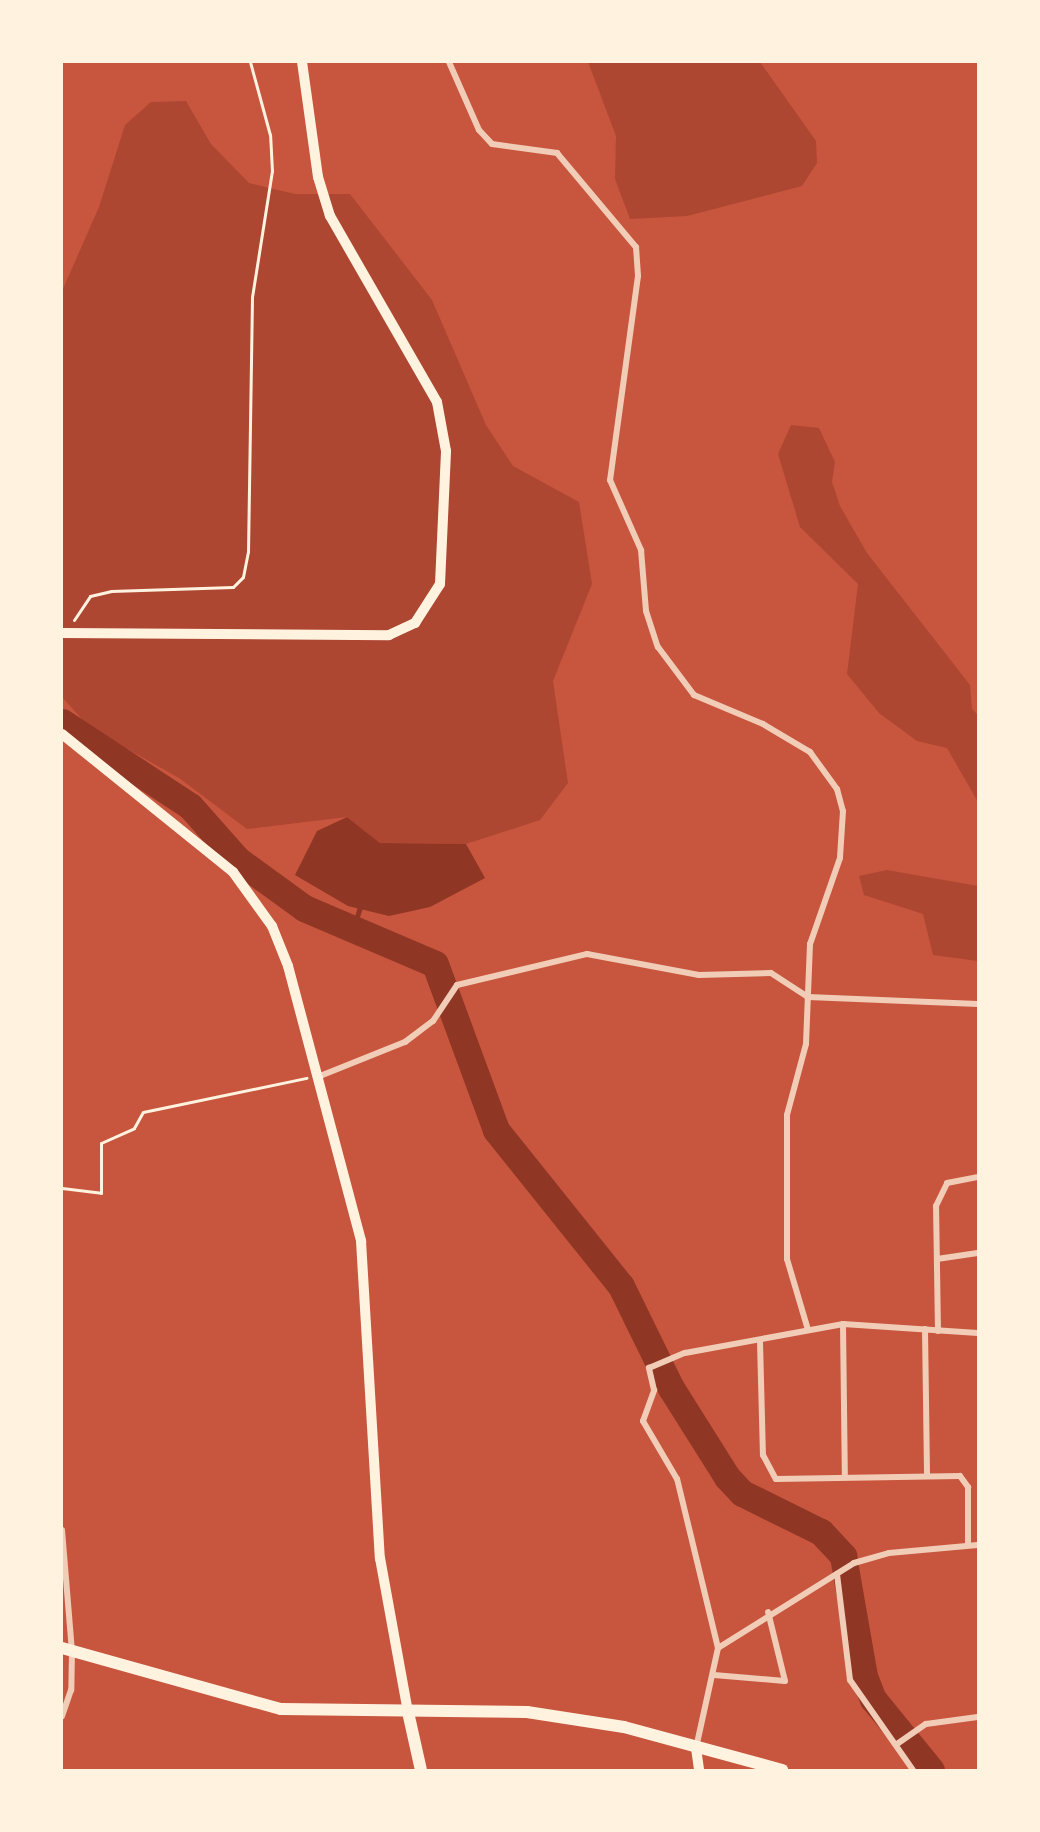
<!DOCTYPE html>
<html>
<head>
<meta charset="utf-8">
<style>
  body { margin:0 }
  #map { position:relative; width:1040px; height:1832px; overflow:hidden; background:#c8553d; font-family:"Open Sans",sans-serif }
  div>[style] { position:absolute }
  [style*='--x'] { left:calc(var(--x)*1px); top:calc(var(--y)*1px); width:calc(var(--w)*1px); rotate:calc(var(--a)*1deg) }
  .green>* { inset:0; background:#ae4732 }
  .water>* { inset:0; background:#8f3625 }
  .stream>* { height:4.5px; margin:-2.25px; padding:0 2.25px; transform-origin:2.25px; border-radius:2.25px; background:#8f3625 }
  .river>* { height:27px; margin:-13.5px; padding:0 13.5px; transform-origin:13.5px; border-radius:13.5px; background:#8f3625 }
  .path>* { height:3px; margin:-1.5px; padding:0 1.5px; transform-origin:1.5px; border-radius:1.5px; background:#fff3e0 }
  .minor>* { height:6px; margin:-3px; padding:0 3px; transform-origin:3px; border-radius:3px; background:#f1ccb7 }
  .secondary>* { height:10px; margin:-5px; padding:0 5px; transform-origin:5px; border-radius:5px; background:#fff3e0 }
  .primary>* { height:12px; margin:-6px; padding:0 6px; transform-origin:6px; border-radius:6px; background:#fff3e0 }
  span { translate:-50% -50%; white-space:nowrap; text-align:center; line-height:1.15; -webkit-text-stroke:6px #fff3e0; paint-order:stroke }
  .frame { position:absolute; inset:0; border:63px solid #fff3e0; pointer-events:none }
</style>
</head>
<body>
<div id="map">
  <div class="green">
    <i style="clip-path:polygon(588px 62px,760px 62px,816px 141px,817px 163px,802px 186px,687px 216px,630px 219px,615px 179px,616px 136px)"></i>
    <i style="clip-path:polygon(186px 101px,211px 144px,249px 183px,295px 194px,350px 194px,432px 300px,486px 425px,513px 466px,579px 502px,592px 584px,553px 681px,568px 783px,540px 820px,466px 844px,380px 843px,347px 817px,247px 829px,179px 778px,90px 728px,62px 697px,62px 291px,99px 207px,125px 125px,151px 102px)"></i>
    <i style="clip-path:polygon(791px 425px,819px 428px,835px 462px,832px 482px,840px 506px,867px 553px,970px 685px,972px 709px,978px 715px,978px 802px,947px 748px,917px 741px,879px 713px,847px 674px,858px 584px,800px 527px,778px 454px)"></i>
    <i style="clip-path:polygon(887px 870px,978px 886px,978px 961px,933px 955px,923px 914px,864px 895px,859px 876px)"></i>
  </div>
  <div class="water">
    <i style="clip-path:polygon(347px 817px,380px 843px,466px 844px,485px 878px,430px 907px,389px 916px,348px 906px,295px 875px,317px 831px)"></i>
  </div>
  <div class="stream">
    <i style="--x:353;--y:930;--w:27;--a:-73"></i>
  </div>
  <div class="river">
    <i style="--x:62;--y:722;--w:153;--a:33.3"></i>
    <i style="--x:190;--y:806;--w:72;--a:48.4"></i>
    <i style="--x:238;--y:860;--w:82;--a:36"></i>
    <i style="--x:304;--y:908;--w:142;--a:23.1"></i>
    <i style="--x:435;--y:964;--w:177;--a:69.8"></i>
    <i style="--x:496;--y:1130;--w:200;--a:51.3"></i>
    <i style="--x:621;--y:1286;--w:114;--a:63.9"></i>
    <i style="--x:671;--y:1388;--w:105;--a:57.8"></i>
    <i style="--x:727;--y:1477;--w:22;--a:47"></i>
    <i style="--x:742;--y:1493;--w:88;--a:26.3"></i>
    <i style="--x:821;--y:1532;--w:33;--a:47"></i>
    <i style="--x:843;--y:1556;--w:122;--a:80.1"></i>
    <i style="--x:864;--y:1676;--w:25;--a:69"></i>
    <i style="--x:873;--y:1699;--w:92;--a:50.8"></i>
  </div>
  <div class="path">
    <i style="--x:74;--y:620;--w:29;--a:-56"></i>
    <i style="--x:90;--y:596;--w:22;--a:-13"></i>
    <i style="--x:111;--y:591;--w:122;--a:-1.9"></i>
    <i style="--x:233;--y:587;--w:14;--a:-45"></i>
    <i style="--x:243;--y:577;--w:25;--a:-79"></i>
    <i style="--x:248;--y:552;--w:255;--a:-89.1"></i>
    <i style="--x:252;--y:297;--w:128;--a:-81"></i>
    <i style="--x:272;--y:171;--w:36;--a:-93"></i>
    <i style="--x:270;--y:135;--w:76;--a:-105.3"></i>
    <i style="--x:62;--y:1188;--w:39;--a:7"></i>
    <i style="--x:101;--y:1193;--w:50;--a:-90"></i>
    <i style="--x:101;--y:1143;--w:36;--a:-24"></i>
    <i style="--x:134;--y:1128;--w:18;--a:-61"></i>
    <i style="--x:143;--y:1112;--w:167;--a:-11.8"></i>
  </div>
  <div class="minor">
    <i style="--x:449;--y:62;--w:74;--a:66.2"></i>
    <i style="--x:479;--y:130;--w:19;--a:47"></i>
    <i style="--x:492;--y:144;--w:66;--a:7.9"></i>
    <i style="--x:557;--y:153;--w:123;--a:50"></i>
    <i style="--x:636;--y:247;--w:29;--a:86"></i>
    <i style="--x:638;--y:276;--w:206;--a:97.8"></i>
    <i style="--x:610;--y:480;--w:77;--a:66.1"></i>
    <i style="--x:641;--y:550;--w:61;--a:85.3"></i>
    <i style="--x:646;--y:611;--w:38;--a:72"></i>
    <i style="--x:658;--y:647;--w:60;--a:53.1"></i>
    <i style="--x:694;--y:695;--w:75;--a:22.8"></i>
    <i style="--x:763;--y:724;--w:55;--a:30.8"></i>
    <i style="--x:810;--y:752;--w:46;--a:53.9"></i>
    <i style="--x:837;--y:789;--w:23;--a:75"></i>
    <i style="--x:843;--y:811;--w:47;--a:93.7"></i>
    <i style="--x:840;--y:858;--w:91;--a:109.2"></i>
    <i style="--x:810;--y:944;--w:100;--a:92.3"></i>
    <i style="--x:806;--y:1044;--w:73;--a:105"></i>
    <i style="--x:787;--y:1115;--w:144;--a:90"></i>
    <i style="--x:787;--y:1259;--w:74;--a:73.5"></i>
    <i style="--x:320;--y:1076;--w:92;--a:-21.8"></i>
    <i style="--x:405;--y:1042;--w:35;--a:-37"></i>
    <i style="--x:433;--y:1021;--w:43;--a:-56.3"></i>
    <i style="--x:457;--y:985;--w:134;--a:-13.4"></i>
    <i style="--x:587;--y:954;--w:114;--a:10.6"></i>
    <i style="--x:699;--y:975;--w:72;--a:-1.6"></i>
    <i style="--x:771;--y:973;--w:44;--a:33"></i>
    <i style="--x:808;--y:997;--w:170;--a:2.4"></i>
    <i style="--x:937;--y:1259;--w:41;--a:-8.3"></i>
    <i style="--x:843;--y:1324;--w:153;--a:89.3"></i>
    <i style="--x:925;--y:1329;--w:147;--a:89.2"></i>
    <i style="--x:938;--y:1331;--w:125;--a:-90.9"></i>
    <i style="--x:936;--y:1206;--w:25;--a:-64"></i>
    <i style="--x:947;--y:1183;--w:32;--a:-11"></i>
    <i style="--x:760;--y:1342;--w:113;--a:88.5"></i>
    <i style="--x:763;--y:1455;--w:27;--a:62"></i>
    <i style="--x:776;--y:1479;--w:184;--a:-0.9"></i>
    <i style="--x:960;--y:1476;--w:14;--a:54"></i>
    <i style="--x:968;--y:1487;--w:58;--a:90"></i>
    <i style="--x:62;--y:1530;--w:121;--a:85.3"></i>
    <i style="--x:72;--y:1651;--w:39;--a:91"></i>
    <i style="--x:71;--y:1690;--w:28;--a:109"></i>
    <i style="--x:837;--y:1574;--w:107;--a:83"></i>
    <i style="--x:850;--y:1680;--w:110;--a:55"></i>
    <i style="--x:718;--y:1648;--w:160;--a:-32"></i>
    <i style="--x:854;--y:1563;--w:36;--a:-16"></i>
    <i style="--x:889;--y:1553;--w:89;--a:-5.1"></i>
    <i style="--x:714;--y:1675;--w:71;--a:4.8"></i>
    <i style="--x:785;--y:1681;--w:71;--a:-103.8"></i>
    <i style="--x:897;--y:1744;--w:35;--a:-35"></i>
    <i style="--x:926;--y:1724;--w:52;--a:-7.7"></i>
    <i style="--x:696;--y:1748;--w:102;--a:-77.6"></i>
    <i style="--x:718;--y:1648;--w:174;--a:-103.6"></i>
    <i style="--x:677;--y:1479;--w:67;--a:-120.4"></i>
    <i style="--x:643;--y:1421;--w:33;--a:-70"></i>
    <i style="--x:654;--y:1390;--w:23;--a:-103"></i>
    <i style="--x:649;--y:1368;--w:39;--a:-23"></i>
    <i style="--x:685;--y:1353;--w:161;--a:-10.4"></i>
    <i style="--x:843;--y:1324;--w:135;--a:3.8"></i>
  </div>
  <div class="secondary">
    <i style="--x:62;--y:633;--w:327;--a:0.4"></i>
    <i style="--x:389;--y:635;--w:29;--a:-25"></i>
    <i style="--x:415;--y:623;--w:46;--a:-57.3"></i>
    <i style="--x:440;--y:584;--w:133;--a:-87.4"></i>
    <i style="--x:446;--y:451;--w:50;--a:-100.4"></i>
    <i style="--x:437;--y:402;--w:215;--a:-119.9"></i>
    <i style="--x:330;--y:216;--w:41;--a:-107.1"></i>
    <i style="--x:318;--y:177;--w:116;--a:-97.9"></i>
    <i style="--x:62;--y:734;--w:220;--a:38.9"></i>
    <i style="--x:233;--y:872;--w:67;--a:54.2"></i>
    <i style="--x:272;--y:926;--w:43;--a:68.2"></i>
    <i style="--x:288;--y:966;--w:285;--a:75.1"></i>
    <i style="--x:361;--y:1241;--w:318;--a:86.6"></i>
    <i style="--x:380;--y:1558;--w:157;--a:79.7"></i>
    <i style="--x:696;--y:1748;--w:22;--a:82"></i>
  </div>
  <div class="primary">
    <i style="--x:62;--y:1648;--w:227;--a:15.6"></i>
    <i style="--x:281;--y:1709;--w:246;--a:0.7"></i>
    <i style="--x:527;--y:1712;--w:98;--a:8.8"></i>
    <i style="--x:624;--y:1727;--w:164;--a:15.2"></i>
    <i style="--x:408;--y:1712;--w:59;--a:77.4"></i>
  </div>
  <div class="frame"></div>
</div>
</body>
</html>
